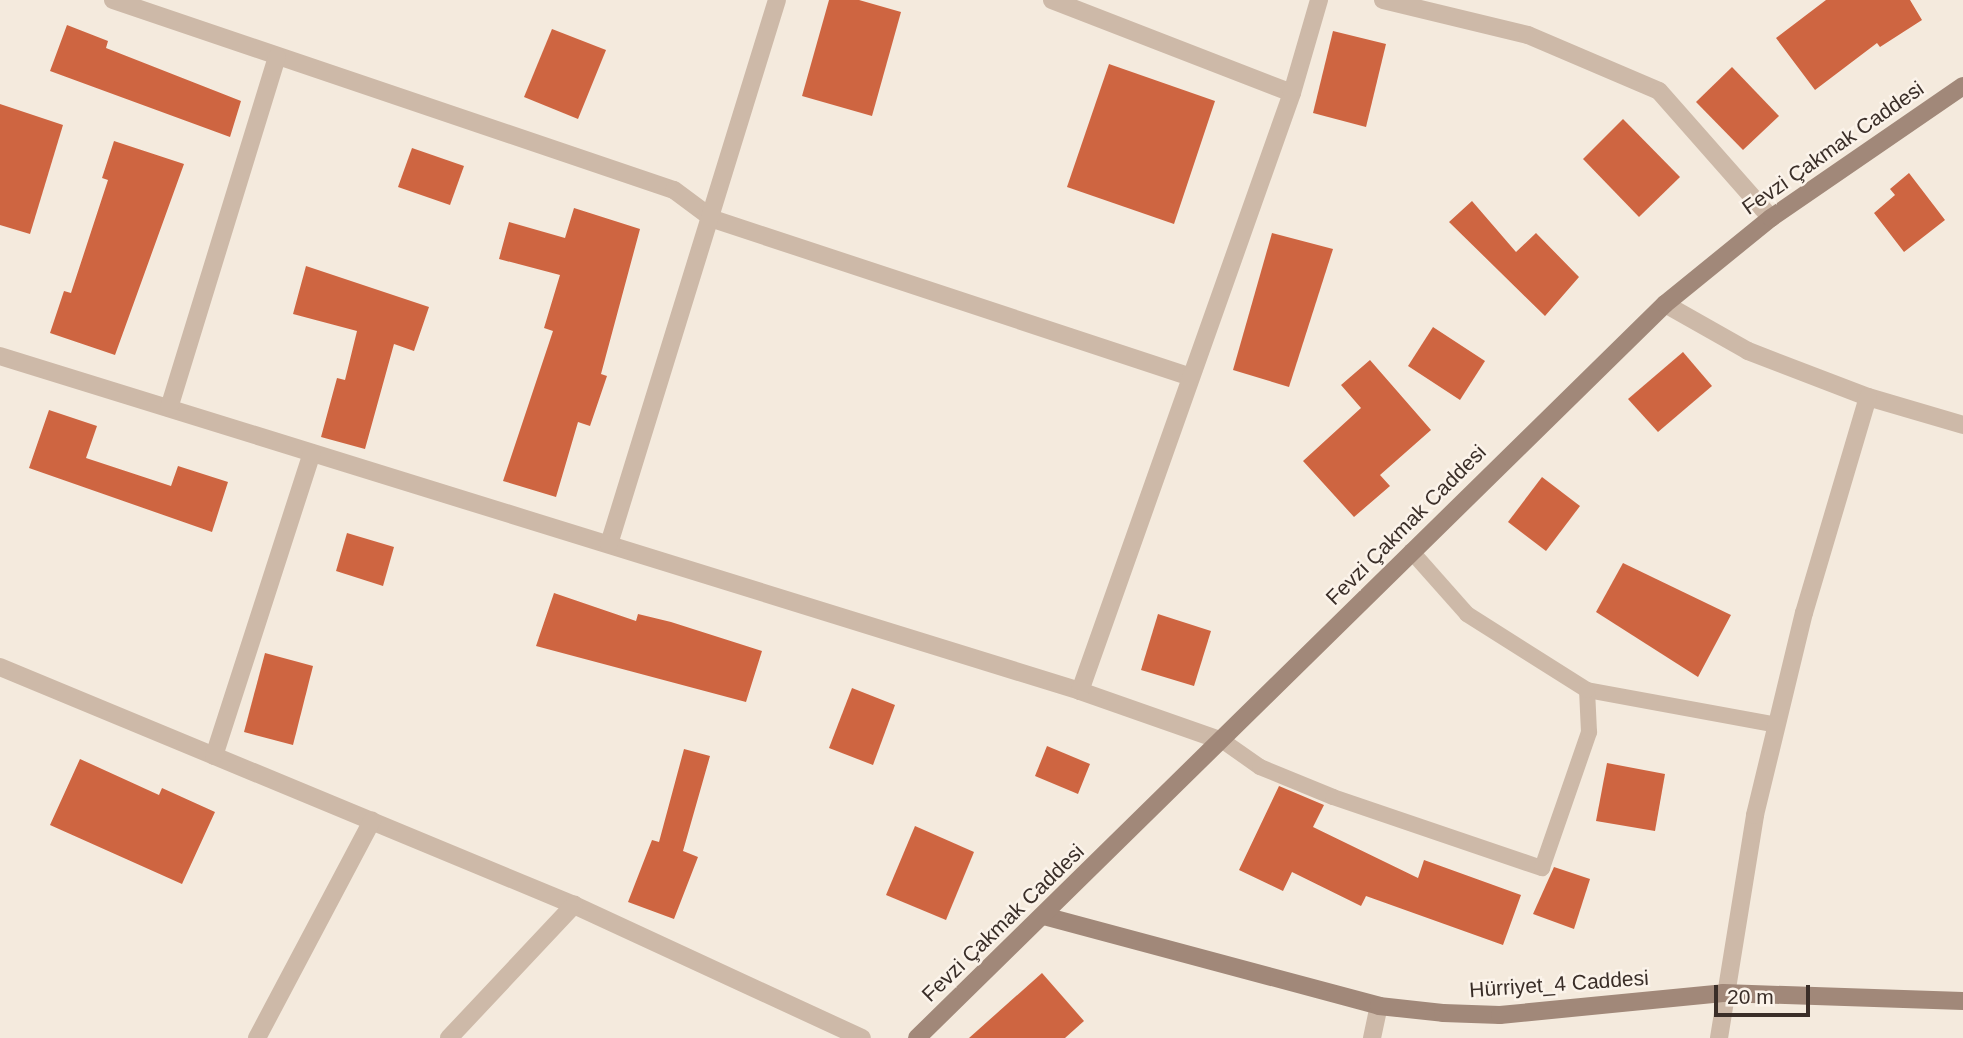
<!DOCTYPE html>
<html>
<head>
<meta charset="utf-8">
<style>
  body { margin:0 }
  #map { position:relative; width:1963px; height:1038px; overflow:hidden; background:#f4eadd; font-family:Helvetica,sans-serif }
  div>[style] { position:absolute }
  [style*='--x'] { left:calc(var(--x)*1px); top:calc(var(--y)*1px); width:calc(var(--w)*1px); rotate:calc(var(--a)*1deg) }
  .building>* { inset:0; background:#ce6541 }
  .lane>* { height:16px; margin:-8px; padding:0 8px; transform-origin:8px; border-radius:8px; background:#cdb9a8 }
  .street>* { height:18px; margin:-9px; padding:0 9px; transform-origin:9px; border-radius:9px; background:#cdb9a8 }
  .secondary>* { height:18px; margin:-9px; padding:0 9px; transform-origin:9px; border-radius:9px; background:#a18879 }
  span { translate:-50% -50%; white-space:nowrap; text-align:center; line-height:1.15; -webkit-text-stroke:5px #fbf3ea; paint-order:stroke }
  .street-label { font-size:21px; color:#3a2e28 }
  .scale { position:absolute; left:1714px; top:985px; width:96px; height:32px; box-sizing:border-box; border:4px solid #3a2e28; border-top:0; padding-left:9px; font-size:21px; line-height:24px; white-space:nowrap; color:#3a2e28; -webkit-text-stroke:5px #fbf3ea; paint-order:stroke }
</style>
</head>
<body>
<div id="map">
  <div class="building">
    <i style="clip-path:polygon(829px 0,859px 0,901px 12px,872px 116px,802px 96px)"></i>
    <i style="clip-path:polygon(1826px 0,1910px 0,1922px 20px,1880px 47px,1877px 43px,1815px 90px,1776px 38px)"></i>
    <i style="clip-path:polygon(67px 25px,108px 41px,106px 48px,241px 101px,230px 137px,50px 71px)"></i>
    <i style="clip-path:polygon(552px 29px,606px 50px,578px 119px,524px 97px)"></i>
    <i style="clip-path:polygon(1333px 31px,1386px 44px,1366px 127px,1313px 113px)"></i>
    <i style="clip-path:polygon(1109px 64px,1215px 101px,1174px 224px,1067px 187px)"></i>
    <i style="clip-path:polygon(1732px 67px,1779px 116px,1743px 150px,1696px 102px)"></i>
    <i style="clip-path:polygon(0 104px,63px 125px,30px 234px,0 225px)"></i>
    <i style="clip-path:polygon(1623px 119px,1680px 177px,1639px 217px,1583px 159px)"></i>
    <i style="clip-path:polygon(114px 141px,184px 164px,115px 355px,50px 333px,64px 291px,71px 293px,108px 180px,102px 178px)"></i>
    <i style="clip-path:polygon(412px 148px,464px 166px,450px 205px,398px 187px)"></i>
    <i style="clip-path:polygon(1909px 173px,1945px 220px,1904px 252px,1874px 213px,1895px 195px,1890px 189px)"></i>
    <i style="clip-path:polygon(1472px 201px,1516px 252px,1536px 233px,1579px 277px,1545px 316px,1449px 222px)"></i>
    <i style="clip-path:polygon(574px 208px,640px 229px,601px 374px,607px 376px,590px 426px,578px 422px,556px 497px,503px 481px,553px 331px,544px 328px,560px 275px,499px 259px,509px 222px,565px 238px)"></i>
    <i style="clip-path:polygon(1272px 233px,1333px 249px,1289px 387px,1233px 370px)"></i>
    <i style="clip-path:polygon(306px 266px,429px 307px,414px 351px,394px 344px,365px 449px,321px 437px,337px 378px,345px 380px,357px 331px,293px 314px)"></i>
    <i style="clip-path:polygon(1433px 327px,1485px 361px,1460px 400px,1408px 366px)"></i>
    <i style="clip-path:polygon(1683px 352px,1712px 386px,1658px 432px,1628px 399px)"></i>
    <i style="clip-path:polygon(1370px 360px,1431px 430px,1380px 475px,1390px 486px,1354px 517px,1303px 461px,1361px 408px,1341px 385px)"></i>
    <i style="clip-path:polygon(49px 410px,97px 426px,86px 458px,171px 486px,178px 466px,228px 482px,212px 532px,29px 468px)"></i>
    <i style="clip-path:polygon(1542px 477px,1580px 506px,1546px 551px,1508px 522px)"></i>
    <i style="clip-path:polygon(347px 533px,394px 547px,383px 586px,336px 571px)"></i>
    <i style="clip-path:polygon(1623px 563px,1731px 615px,1698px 677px,1596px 612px)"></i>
    <i style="clip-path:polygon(554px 593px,636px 621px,638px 614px,671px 622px,762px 651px,746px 702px,536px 646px)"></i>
    <i style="clip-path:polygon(1158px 614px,1211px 631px,1194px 686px,1141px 670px)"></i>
    <i style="clip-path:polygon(265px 653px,313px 666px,293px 745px,244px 732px)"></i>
    <i style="clip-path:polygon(852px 688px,895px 705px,873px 765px,829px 748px)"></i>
    <i style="clip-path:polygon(1047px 746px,1090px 764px,1078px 794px,1035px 776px)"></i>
    <i style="clip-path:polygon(684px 749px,710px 756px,683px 851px,698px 857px,674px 919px,628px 902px,652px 840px,659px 842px)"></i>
    <i style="clip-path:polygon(80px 759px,159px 795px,162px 788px,215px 812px,182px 884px,50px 825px)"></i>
    <i style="clip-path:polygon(1607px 763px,1665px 774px,1655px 831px,1596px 821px)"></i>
    <i style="clip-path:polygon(1279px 786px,1324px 805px,1313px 827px,1418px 878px,1424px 860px,1521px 895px,1503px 945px,1366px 896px,1361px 906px,1292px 872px,1283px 891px,1239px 870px)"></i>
    <i style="clip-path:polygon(915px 826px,974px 852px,946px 920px,886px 895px)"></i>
    <i style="clip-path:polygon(1554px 867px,1590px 879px,1574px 929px,1533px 914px)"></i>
    <i style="clip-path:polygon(1042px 973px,1084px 1021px,1065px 1038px,969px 1038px)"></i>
  </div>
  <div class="lane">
    <i style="--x:1587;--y:690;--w:193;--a:10.4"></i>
    <i style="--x:1223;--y:741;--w:45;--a:35.1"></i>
    <i style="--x:1260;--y:767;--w:79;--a:22.3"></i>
    <i style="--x:1333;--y:797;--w:221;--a:18.8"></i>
    <i style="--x:1542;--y:868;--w:144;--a:-70.9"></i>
    <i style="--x:1589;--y:732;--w:42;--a:-92.7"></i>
    <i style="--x:1587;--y:690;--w:142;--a:-147.7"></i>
    <i style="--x:1467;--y:614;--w:84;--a:-131.6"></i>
  </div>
  <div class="street">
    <i style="--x:113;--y:0;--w:592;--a:18.71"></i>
    <i style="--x:674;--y:190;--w:49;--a:36.6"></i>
    <i style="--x:713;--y:219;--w:503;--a:18.29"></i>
    <i style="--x:1052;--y:0;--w:257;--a:21.2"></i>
    <i style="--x:1383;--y:0;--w:149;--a:13.6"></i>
    <i style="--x:1528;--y:35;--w:142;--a:23.1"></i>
    <i style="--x:1659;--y:91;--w:169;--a:48.6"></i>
    <i style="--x:1665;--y:304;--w:95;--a:29.5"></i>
    <i style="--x:1748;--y:351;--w:129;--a:21"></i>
    <i style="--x:1868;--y:397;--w:99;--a:16.4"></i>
    <i style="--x:0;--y:356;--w:1131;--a:17.23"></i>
    <i style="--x:1080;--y:691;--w:151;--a:19.3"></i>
    <i style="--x:169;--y:408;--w:367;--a:-72.9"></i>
    <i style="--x:609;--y:544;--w:569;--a:-72.84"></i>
    <i style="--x:0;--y:667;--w:621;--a:22.52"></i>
    <i style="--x:574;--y:905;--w:317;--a:24.8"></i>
    <i style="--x:1080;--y:691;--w:634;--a:-70.48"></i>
    <i style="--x:1292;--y:93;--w:97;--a:-73.8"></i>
    <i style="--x:214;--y:756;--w:318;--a:-72.1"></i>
    <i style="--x:257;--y:1038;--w:246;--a:-62.1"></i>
    <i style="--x:449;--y:1038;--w:183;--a:-46.8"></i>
    <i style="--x:1372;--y:1038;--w:33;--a:-78"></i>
    <i style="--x:1719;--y:1038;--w:226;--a:-80.8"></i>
    <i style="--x:1755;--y:815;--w:208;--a:-76.4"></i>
    <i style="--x:1804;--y:613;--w:225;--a:-73.5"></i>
  </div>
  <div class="secondary">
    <i style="--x:1044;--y:916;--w:347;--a:15"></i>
    <i style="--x:1379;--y:1006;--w:64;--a:6.2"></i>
    <i style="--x:1443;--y:1013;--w:57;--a:2"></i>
    <i style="--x:1500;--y:1015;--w:224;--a:-5.6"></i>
    <i style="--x:1723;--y:993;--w:240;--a:1.9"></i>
    <i style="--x:917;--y:1038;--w:1048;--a:-44.46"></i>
    <i style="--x:1665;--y:304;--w:136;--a:-39.1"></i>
    <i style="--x:1771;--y:218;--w:233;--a:-34.5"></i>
  </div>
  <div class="street-label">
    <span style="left:1833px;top:148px;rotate:-35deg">Fevzi Çakmak Caddesi</span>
    <span style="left:1406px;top:525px;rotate:-45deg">Fevzi Çakmak Caddesi</span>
    <span style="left:1003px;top:923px;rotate:-44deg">Fevzi Çakmak Caddesi</span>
    <span style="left:1559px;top:984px;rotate:-4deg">Hürriyet_4 Caddesi</span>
  </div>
  <div class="scale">20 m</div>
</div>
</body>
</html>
